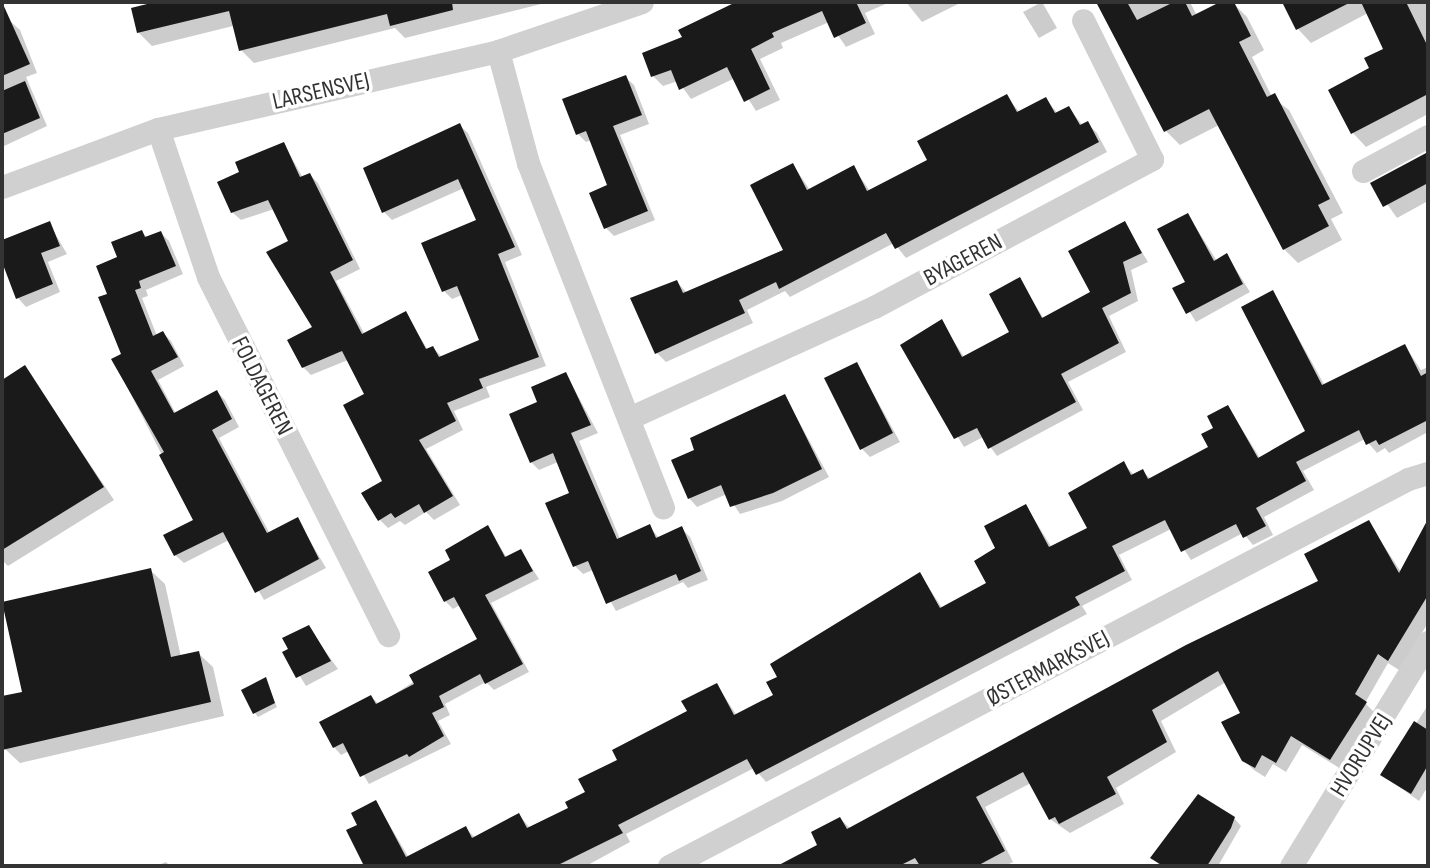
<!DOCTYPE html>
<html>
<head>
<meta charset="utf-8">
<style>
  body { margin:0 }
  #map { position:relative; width:1430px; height:868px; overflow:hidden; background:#fff; font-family:"Sofia Sans Condensed",sans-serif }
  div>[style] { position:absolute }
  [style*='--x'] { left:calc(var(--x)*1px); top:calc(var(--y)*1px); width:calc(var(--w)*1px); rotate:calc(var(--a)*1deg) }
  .shadow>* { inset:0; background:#0003 }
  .building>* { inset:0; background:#1a1a1a }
  .minor>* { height:23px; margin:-11.5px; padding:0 11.5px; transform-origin:11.5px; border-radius:11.5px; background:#d0d0d0 }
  span { translate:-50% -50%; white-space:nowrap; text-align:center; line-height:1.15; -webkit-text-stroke:7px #fff; paint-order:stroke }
  .street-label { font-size:24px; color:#333 }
  .frame { position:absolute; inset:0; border:4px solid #333; pointer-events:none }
</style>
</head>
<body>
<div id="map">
  <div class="shadow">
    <i style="clip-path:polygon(162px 2px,549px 2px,405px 38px,395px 28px,254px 63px,241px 50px,233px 26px,152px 46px,138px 32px,133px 9px)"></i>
    <i style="clip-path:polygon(744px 2px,890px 2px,865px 13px,875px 34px,846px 47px,829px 22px,781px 43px,783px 48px,760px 59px,780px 100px,756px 111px,735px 78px,691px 99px,678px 81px,663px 86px,653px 76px,684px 38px,680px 31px)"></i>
    <i style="clip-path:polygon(906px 2px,962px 2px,922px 22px)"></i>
    <i style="clip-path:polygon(1042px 2px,1057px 28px,1039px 38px,1023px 12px)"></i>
    <i style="clip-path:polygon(1098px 2px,1190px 2px,1197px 16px,1233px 3px,1247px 17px,1264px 50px,1252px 57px,1272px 97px,1289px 110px,1343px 213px,1331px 219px,1342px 240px,1298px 263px,1284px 249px,1219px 125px,1180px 145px,1166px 131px)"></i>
    <i style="clip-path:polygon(1285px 2px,1428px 2px,1428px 114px,1366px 147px,1353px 133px,1371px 69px,1385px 49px,1368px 13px,1311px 43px,1298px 29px)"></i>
    <i style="clip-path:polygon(11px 22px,20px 30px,37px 73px,26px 77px,47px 126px,2px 147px,2px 73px,6px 71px,2px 26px)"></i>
    <i style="clip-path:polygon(625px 77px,634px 85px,649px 124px,620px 135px,655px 220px,614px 236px,606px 228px,610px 186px,592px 140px,586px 142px,578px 134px)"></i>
    <i style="clip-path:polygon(1007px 96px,1020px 113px,1046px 99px,1058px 114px,1069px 108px,1083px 126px,1087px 123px,1097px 133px,1107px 152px,906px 258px,894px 243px,790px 297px,785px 291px,747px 310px,753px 323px,666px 362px,657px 353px,677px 282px,687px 293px,785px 251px,793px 165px,810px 190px,853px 167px,870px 191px,929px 161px)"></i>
    <i style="clip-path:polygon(459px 125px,468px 133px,522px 255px,505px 262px,546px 366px,486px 387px,490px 397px,454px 411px,463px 430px,426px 449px,460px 505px,434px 520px,426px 512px,405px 525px,400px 521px,388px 528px,380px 520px,384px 481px,366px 395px,348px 360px,311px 375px,303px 367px,314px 327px,268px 253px,290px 242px,274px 209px,241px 220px,232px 212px,242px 173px,284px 144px,303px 178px,310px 175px,318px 183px,360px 269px,336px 281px,365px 335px,405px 314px,428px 350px,433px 348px,442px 357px,481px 341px,462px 295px,452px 299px,444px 291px,478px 221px,464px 188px,392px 220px,384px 212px)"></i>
    <i style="clip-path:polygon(1428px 154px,1428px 201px,1397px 218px,1373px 184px)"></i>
    <i style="clip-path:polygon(1188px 215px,1217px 261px,1227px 255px,1250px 292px,1196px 322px,1175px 289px,1187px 282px)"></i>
    <i style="clip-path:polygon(49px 223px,67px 254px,48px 262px,60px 292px,26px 307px,18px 298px,2px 242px)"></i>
    <i style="clip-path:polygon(1124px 223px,1148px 262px,1131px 270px,1138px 301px,1109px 316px,1126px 352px,1068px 382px,1083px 410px,997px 456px,983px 437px,964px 447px,902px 346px,941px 321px,964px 357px,1012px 333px,1019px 279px,1044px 319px,1092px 293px)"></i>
    <i style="clip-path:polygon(142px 232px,148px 238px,161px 233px,169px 241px,183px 274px,146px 290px,148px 296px,142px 298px,157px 336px,163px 333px,171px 341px,184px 366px,158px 380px,176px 414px,217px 392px,225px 400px,239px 427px,219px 438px,270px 534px,297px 519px,326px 568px,264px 600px,229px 540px,184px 563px,175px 555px,195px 520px,113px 359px,123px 354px,109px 295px,120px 258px)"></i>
    <i style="clip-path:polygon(1273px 292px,1325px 386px,1405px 346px,1421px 370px,1428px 367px,1428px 432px,1389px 453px,1385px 448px,1377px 453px,1365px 439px,1303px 471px,1314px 490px,1264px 517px,1273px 535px,1253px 545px,1243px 533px,1191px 560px,1171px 529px,1119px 555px,1132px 580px,1082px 606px,1087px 614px,766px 782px,754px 768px,626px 834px,630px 842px,586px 866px,366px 866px,348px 831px,359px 825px,376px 802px,409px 858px,466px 828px,475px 838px,519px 815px,530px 828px,570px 809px,619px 761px,689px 712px,717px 685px,737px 716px,776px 696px,779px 677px,920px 574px,942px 608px,988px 583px,998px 548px,1026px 506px,1052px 548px,1089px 529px,1124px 464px,1134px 475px,1142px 471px,1151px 479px,1211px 448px,1228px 407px,1260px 458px,1308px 432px)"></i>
    <i style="clip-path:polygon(857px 364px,900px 442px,870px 457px,862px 449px)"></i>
    <i style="clip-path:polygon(25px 368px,114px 500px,8px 566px,2px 560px,2px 382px)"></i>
    <i style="clip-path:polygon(566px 374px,598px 433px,579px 441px,620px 539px,649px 526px,659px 538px,682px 529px,690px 537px,708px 580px,688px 588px,683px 582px,616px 611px,593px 570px,583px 574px,575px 566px,571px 494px,558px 462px,539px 470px,531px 462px,540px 403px)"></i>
    <i style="clip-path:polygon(785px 396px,829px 477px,782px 501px,740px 514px,727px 494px,697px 507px,689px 498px,697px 451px)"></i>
    <i style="clip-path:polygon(1369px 523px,1401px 572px,1423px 533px,1428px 537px,1428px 623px,1399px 670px,1388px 663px,1365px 703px,1375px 713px,1341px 769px,1302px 745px,1286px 772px,1273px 764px,1265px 777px,1254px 770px,1243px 760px,1242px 713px,1226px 682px,1161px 721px,1176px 752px,1116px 788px,1124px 804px,1070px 833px,1050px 819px,1031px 783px,985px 807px,1013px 862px,1005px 866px,781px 866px,820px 846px,840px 819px,851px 829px,1320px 582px)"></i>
    <i style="clip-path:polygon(488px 527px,507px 558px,521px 551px,539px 579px,491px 603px,529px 672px,494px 690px,486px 682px,445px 704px,450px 715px,438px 721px,451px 744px,369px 784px,349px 751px,341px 755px,334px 747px,371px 697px,379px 704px,479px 640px,460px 605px,453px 609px,445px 601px,453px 561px)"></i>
    <i style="clip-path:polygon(150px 570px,165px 584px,181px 657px,198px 653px,213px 667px,224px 716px,20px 763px,5px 749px,2px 698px,25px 693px)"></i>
    <i style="clip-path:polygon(308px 627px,338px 669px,306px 686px,285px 652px)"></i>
    <i style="clip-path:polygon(265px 679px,277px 707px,258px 717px,255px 713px)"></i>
    <i style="clip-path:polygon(1428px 705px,1428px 786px,1419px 801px,1383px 775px)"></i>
    <i style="clip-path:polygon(1234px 818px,1241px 826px,1218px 866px,1161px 866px,1152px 858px)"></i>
    <i style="clip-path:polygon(166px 862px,170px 866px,156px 866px)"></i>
  </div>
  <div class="building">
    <i style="clip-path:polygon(2px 2px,30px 64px,2px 76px)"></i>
    <i style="clip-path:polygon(155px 2px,452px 2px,453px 10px,390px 26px,387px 14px,239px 51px,229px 11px,137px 33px,131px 8px)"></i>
    <i style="clip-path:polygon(736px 2px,856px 2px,866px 23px,834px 38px,822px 11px,772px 33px,774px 37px,751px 49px,770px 89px,744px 102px,727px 67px,679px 90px,671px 70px,651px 77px,642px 53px,682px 37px,678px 30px)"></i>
    <i style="clip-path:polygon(1096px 2px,1127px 2px,1137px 20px,1174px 2px,1185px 2px,1192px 16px,1220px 2px,1234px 2px,1251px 36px,1239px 42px,1267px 97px,1275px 93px,1330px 199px,1318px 205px,1329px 226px,1283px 250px,1209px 109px,1164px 132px)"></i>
    <i style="clip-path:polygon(1282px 2px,1351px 2px,1296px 30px)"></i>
    <i style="clip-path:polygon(1361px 2px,1406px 2px,1428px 47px,1428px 94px,1351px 134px,1328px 90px,1369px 68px,1364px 58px,1383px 49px)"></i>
    <i style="clip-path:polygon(626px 75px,642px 115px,613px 126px,648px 211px,604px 229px,589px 193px,607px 185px,586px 131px,576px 135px,562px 99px)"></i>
    <i style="clip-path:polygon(25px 81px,40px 118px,2px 134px,2px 91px)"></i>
    <i style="clip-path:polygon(1007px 94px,1017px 112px,1046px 97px,1055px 113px,1069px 106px,1080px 125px,1088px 121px,1099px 142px,895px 249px,886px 233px,779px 289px,776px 282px,739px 300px,745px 313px,655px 354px,630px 298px,677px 280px,683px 293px,783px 250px,750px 185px,793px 163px,807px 190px,854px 165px,867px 191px,927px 160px,917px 141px)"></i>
    <i style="clip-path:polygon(460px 123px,515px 247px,498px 254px,539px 357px,479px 379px,483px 388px,447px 403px,456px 421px,419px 440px,453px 496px,424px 513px,419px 504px,395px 518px,391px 513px,378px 521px,361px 493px,382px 481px,343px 405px,364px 394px,342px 351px,302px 368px,287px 340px,312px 327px,266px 252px,288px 241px,268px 200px,231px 213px,217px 182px,239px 172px,235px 162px,284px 142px,300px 177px,310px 173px,353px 260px,330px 272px,362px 334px,406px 311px,426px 349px,433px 346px,439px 357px,479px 340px,457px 286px,442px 292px,421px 243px,476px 220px,458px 179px,382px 213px,363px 168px)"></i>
    <i style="clip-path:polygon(1428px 152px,1428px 183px,1383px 207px,1370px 183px)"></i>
    <i style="clip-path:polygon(1188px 213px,1214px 261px,1227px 253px,1243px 284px,1186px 314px,1172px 288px,1185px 282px,1157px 229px)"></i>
    <i style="clip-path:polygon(50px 221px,60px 246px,41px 253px,53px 284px,16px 299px,2px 262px,2px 240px)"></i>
    <i style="clip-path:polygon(1125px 221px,1142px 253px,1123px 262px,1131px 293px,1102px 308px,1119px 343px,1061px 374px,1076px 402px,988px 449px,977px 428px,954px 439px,900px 345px,942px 319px,962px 357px,1009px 332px,989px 294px,1020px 277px,1042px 318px,1090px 292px,1068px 251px)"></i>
    <i style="clip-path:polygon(142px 230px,145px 237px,161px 231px,176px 266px,139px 281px,141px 288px,135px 290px,153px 336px,163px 331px,178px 357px,151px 371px,174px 413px,217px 390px,232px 419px,212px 430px,267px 533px,298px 517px,319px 559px,255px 593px,223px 532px,174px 556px,163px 535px,193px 520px,159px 455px,164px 452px,111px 359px,121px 354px,98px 297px,107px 294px,96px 266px,117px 257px,111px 242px)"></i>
    <i style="clip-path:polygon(1273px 290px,1322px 385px,1405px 344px,1421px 376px,1428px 372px,1428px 420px,1379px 445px,1376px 440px,1366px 445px,1359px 430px,1296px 462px,1306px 481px,1256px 508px,1266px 526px,1243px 538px,1236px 524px,1181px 552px,1165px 520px,1112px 546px,1125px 571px,1075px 597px,1080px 605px,756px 775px,747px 759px,618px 825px,623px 833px,556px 866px,364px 866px,346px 830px,357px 825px,351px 813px,376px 800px,406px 857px,466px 826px,472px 838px,519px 813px,527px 828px,568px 808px,565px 802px,585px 792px,578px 779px,617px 760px,612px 750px,687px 711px,681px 701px,717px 683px,734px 715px,773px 695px,766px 682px,777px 677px,770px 664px,920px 572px,940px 608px,986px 583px,974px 561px,995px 548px,984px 526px,1026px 504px,1049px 547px,1087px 528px,1068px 493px,1124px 461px,1131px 475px,1143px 469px,1148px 479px,1208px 447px,1201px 434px,1213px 428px,1207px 416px,1228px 405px,1258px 458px,1305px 431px,1241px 307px)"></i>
    <i style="clip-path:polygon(857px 362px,893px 433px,860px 450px,824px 378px)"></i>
    <i style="clip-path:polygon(25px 365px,104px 487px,2px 550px,2px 380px)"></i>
    <i style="clip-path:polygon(566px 372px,591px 425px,571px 433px,617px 539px,650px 524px,656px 538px,682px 526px,701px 571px,679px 581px,676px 574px,606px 604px,588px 561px,573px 567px,545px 503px,569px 493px,553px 453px,530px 463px,509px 414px,537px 402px,531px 387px)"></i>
    <i style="clip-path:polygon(785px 394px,822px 469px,773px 493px,730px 507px,721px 485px,688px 499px,671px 460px,694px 450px,690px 438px)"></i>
    <i style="clip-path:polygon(1428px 519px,1428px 595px,1388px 661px,1378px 654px,1355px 694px,1367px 702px,1330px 760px,1291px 736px,1276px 763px,1262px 755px,1255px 768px,1242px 761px,1221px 722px,1240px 713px,1218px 671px,1152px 710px,1167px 742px,1107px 777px,1116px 794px,1059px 824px,1055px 817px,1049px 820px,1023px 772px,976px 797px,1005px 851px,977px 866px,920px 866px,915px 858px,899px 866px,777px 866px,817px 845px,811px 832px,840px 817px,847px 829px,1186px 645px,1318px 581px,1304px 554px,1369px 520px,1399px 573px)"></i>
    <i style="clip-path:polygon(488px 525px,505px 557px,521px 549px,533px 571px,485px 595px,523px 664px,485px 684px,480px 674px,439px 696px,444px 707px,432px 713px,444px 736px,409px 757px,407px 754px,360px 777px,343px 743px,333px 748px,319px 722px,371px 695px,376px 704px,414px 684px,409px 675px,477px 639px,454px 597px,444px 602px,428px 572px,450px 560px,445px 550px)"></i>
    <i style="clip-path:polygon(151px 568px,171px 657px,199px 651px,211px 702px,2px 750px,2px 696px,22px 692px,2px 602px)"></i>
    <i style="clip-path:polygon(309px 625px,331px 661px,296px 678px,282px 652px,288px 649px,282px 638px)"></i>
    <i style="clip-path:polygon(266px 677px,275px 703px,253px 714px,241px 690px)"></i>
    <i style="clip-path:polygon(1414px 721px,1428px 730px,1428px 765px,1411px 794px,1380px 775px)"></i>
    <i style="clip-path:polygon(1198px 794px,1235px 817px,1231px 828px,1207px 866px,1163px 866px,1150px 858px)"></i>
  </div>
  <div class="minor">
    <i style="--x:498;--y:51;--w:116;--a:75"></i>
    <i style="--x:528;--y:163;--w:370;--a:68.6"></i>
    <i style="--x:158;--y:129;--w:156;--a:71.3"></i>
    <i style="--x:208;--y:277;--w:401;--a:63.3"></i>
    <i style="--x:1363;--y:171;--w:74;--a:-28.3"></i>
    <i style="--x:2;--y:187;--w:166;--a:-20.4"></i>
    <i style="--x:158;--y:129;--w:349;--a:-12.9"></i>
    <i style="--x:498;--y:51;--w:152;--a:-18.8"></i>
    <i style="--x:629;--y:418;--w:269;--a:-24.4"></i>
    <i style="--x:874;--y:307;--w:315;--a:-28"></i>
    <i style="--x:1152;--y:159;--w:155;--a:-116.4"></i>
    <i style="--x:669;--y:866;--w:834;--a:-27.64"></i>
    <i style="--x:1408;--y:479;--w:21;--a:-17"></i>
    <i style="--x:1291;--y:866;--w:263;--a:-58.5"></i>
  </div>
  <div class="street-label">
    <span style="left:321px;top:91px;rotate:-13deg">LARSENSVEJ</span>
    <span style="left:963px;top:260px;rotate:-28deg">BYAGEREN</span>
    <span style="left:262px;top:386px;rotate:63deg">FOLDAGEREN</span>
    <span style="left:1048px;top:668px;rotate:-28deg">ØSTERMARKSVEJ</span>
    <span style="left:1361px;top:755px;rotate:-58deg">HVORUPVEJ</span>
  </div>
  <div class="frame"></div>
</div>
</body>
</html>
